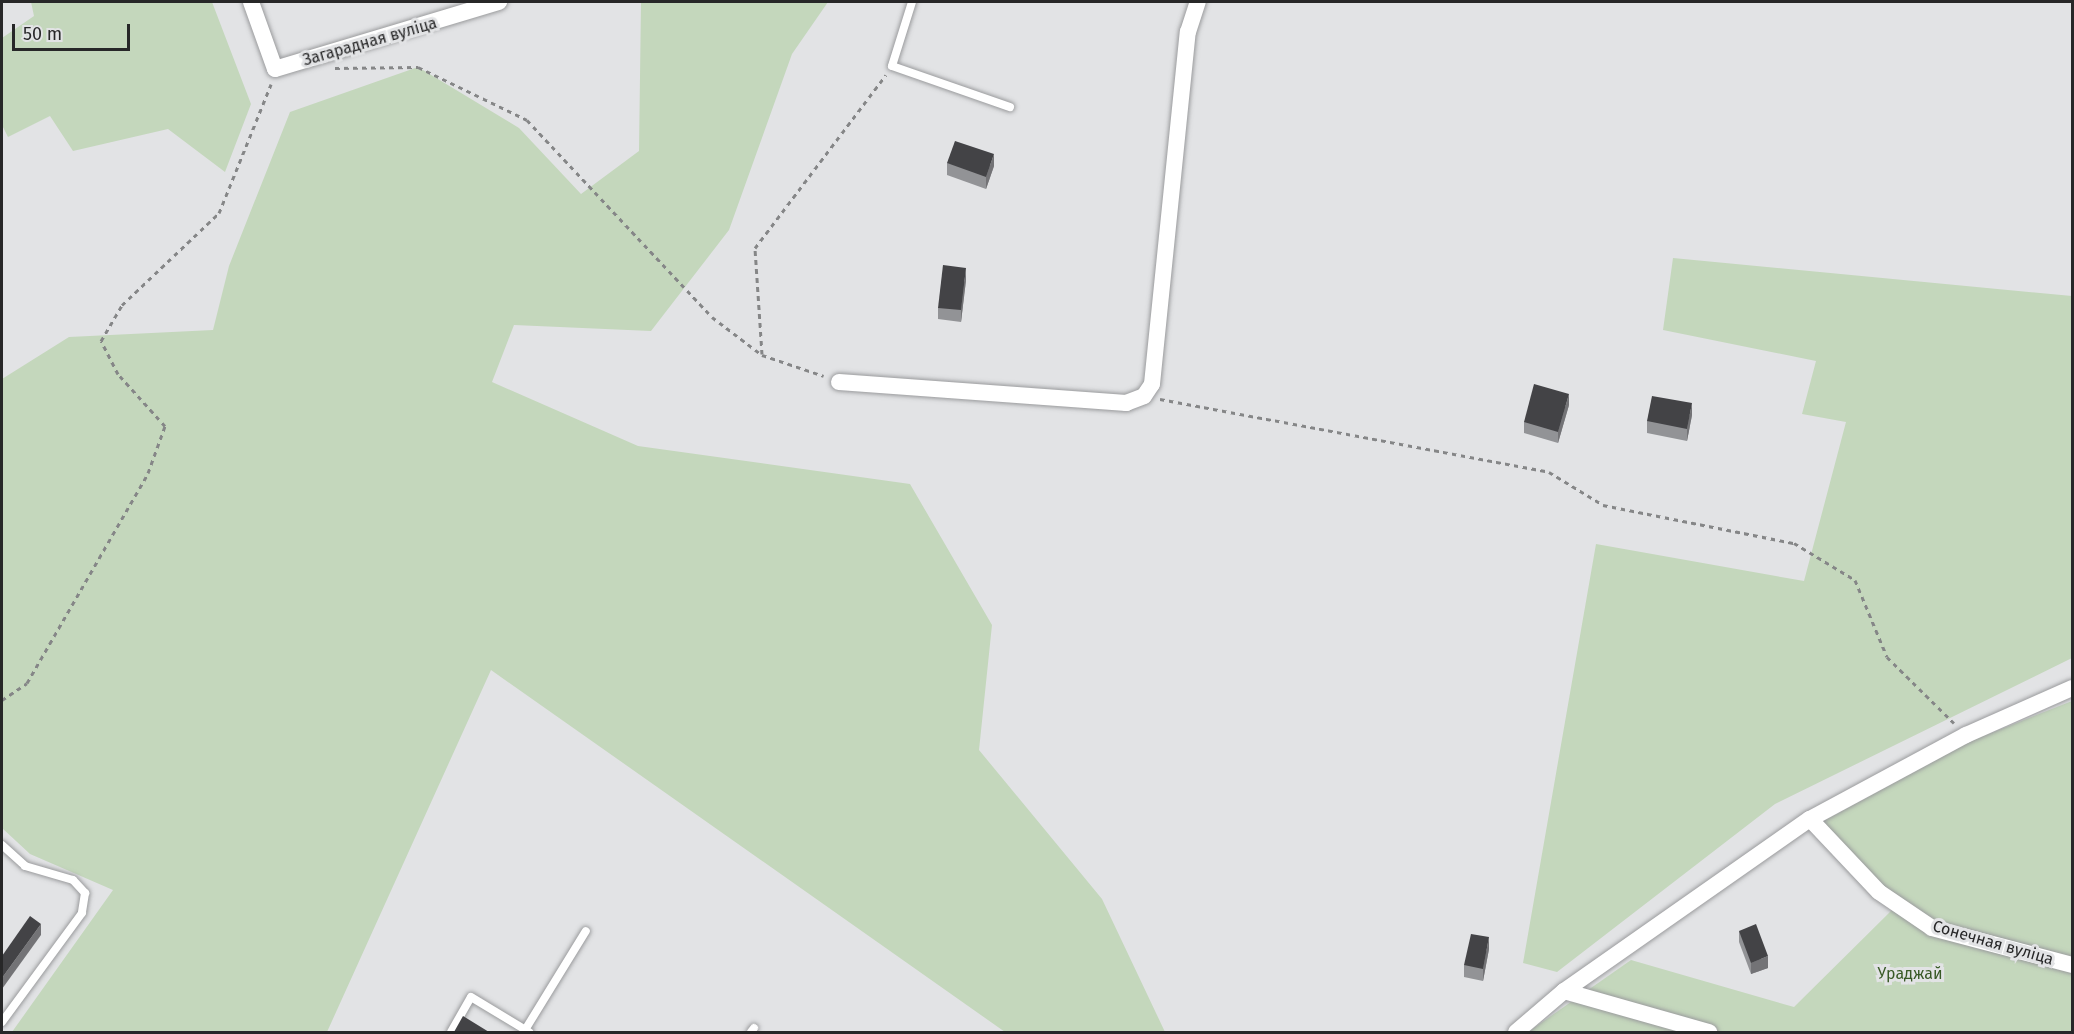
<!DOCTYPE html>
<html>
<head>
<meta charset="utf-8">
<style>
  body { margin:0 }
  #map { position:relative; width:2074px; height:1034px; overflow:hidden; background:#e2e3e5; font-family:"Fira Sans",sans-serif }
  div>[style] { position:absolute }
  [style*='--x'] { left:calc(var(--x)*1px); top:calc(var(--y)*1px); width:calc(var(--w)*1px); rotate:calc(var(--a)*1deg) }
  .green>* { inset:0; background:#c4d7bc }
  .path>* { height:3px; margin-top:-1.5px; transform-origin:0; background:repeating-linear-gradient(90deg,#858687 0 4.5px,transparent 0 9px) }
  .roads { filter:drop-shadow(0 0 2px #9a9b9d) drop-shadow(0 0 2px #9a9b9d) }
  .lane>* { height:8px; margin:-4px; padding:0 4px; transform-origin:4px; border-radius:4px; background:#fff }
  .street>* { height:16px; margin:-8px; padding:0 8px; transform-origin:8px; border-radius:8px; background:#fff }
  .wall>* { inset:0; background:#929396 }
  .shaded-wall>* { inset:0; background:#737376 }
  .building>* { inset:0; background:#434346 }
  span { translate:-50% -50%; white-space:nowrap; text-align:center; line-height:1.15; -webkit-text-stroke:6px #e2e3e5; paint-order:stroke }
  .street-label { font-size:16px; color:#272728 }
  .park-label { font-size:16px; color:#385926 }
  .frame { position:absolute; inset:0; border:3px solid #272728; pointer-events:none }
  .scale { position:absolute; left:12px; top:24px; width:118px; height:27px; box-sizing:border-box; border:3px solid #272728; border-top:0; padding-left:8px; font-size:18px; line-height:21px; white-space:nowrap; color:#272728; -webkit-text-stroke:4px #e2e3e5; paint-order:stroke }
</style>
</head>
<body>
<div id="map">
  <div class="green">
    <i style="clip-path:polygon(31px 2px,212px 2px,251px 104px,225px 172px,168px 129px,73px 151px,50px 116px,8px 137px,2px 125px,2px 38px,34px 16px)"></i>
    <i style="clip-path:polygon(641px 2px,828px 2px,792px 54px,729px 230px,651px 331px,514px 325px,492px 382px,638px 446px,910px 484px,992px 625px,979px 750px,1102px 899px,1165px 1032px,1005px 1032px,491px 670px,327px 1032px,12px 1032px,113px 890px,30px 854px,2px 828px,2px 379px,69px 337px,213px 330px,229px 266px,290px 112px,418px 67px,519px 128px,581px 194px,639px 151px)"></i>
    <i style="clip-path:polygon(1673px 258px,2072px 296px,2072px 658px,1775px 804px,1557px 972px,1523px 963px,1596px 544px,1804px 581px,1846px 422px,1802px 414px,1816px 361px,1663px 330px)"></i>
    <i style="clip-path:polygon(2072px 701px,2072px 1032px,1528px 1032px,1631px 960px,1794px 1007px,1892px 910px,1809px 829px,1971px 741px)"></i>
  </div>
  <div class="path">
    <i style="--x:335;--y:68;--w:83;--a:-0.7"></i>
    <i style="--x:418;--y:67;--w:121;--a:25.9"></i>
    <i style="--x:527;--y:120;--w:270;--a:46.8"></i>
    <i style="--x:712;--y:317;--w:63;--a:37.2"></i>
    <i style="--x:762;--y:355;--w:65;--a:18.7"></i>
    <i style="--x:762;--y:354;--w:106;--a:-93.8"></i>
    <i style="--x:755;--y:248;--w:217;--a:-52.9"></i>
    <i style="--x:1160;--y:399;--w:396;--a:10.6"></i>
    <i style="--x:1549;--y:472;--w:63;--a:31.4"></i>
    <i style="--x:1603;--y:505;--w:195;--a:11.3"></i>
    <i style="--x:1794;--y:543;--w:71;--a:31.2"></i>
    <i style="--x:1855;--y:580;--w:83;--a:67.4"></i>
    <i style="--x:1887;--y:657;--w:94;--a:44.6"></i>
    <i style="--x:2;--y:700;--w:30;--a:-34"></i>
    <i style="--x:27;--y:683;--w:242;--a:-60"></i>
    <i style="--x:148;--y:473;--w:50;--a:-70.1"></i>
    <i style="--x:165;--y:426;--w:70;--a:-132.1"></i>
    <i style="--x:118;--y:374;--w:37;--a:-117"></i>
    <i style="--x:101;--y:341;--w:42;--a:-59.7"></i>
    <i style="--x:122;--y:305;--w:134;--a:-43.5"></i>
    <i style="--x:219;--y:213;--w:139;--a:-68"></i>
  </div>
  <div class="roads">
    <div class="lane">
      <i style="--x:912;--y:2;--w:67;--a:107.4"></i>
      <i style="--x:892;--y:66;--w:125;--a:19.2"></i>
      <i style="--x:2;--y:845;--w:31;--a:42"></i>
      <i style="--x:25;--y:866;--w:50;--a:16.3"></i>
      <i style="--x:73;--y:880;--w:18;--a:47"></i>
      <i style="--x:85;--y:893;--w:20;--a:99"></i>
      <i style="--x:82;--y:913;--w:135;--a:126.3"></i>
      <i style="--x:525;--y:1030;--w:116;--a:-58.4"></i>
      <i style="--x:451;--y:1032;--w:40;--a:-60.3"></i>
      <i style="--x:471;--y:997;--w:68;--a:31.1"></i>
      <i style="--x:751;--y:1032;--w:5;--a:-53"></i>
    </div>
    <div class="street">
      <i style="--x:251;--y:2;--w:71;--a:70.3"></i>
      <i style="--x:275;--y:69;--w:234;--a:-16.7"></i>
      <i style="--x:839;--y:382;--w:288;--a:4.2"></i>
      <i style="--x:1126;--y:403;--w:19;--a:-21"></i>
      <i style="--x:1144;--y:396;--w:14;--a:-56"></i>
      <i style="--x:1152;--y:384;--w:354;--a:-84.2"></i>
      <i style="--x:1188;--y:32;--w:32;--a:-72"></i>
      <i style="--x:1810;--y:819;--w:100;--a:46.6"></i>
      <i style="--x:1879;--y:892;--w:64;--a:34.2"></i>
      <i style="--x:1932;--y:928;--w:145;--a:14.8"></i>
      <i style="--x:1564;--y:991;--w:151;--a:15.8"></i>
      <i style="--x:1516;--y:1032;--w:63;--a:-40.5"></i>
      <i style="--x:1564;--y:991;--w:300;--a:-35"></i>
      <i style="--x:1810;--y:819;--w:177;--a:-28.3"></i>
      <i style="--x:1966;--y:735;--w:116;--a:-23.9"></i>
    </div>
  </div>
  <div class="wall">
    <i style="clip-path:polygon(947px 163px,994px 166px,986px 189px,947px 175px)"></i>
    <i style="clip-path:polygon(966px 280px,961px 322px,938px 319px,938px 308px)"></i>
    <i style="clip-path:polygon(1569px 405px,1558px 443px,1524px 433px,1524px 422px)"></i>
    <i style="clip-path:polygon(1692px 415px,1687px 441px,1647px 433px,1647px 421px)"></i>
    <i style="clip-path:polygon(1739px 931px,1768px 968px,1751px 974px,1739px 942px)"></i>
    <i style="clip-path:polygon(1489px 949px,1483px 981px,1464px 977px,1464px 965px)"></i>
  </div>
  <div class="shaded-wall">
    <i style="clip-path:polygon(994px 154px,994px 166px,986px 189px,986px 177px)"></i>
    <i style="clip-path:polygon(966px 268px,966px 280px,961px 322px,961px 310px)"></i>
    <i style="clip-path:polygon(1569px 394px,1569px 405px,1558px 443px,1558px 432px)"></i>
    <i style="clip-path:polygon(1692px 403px,1692px 415px,1687px 441px,1687px 429px)"></i>
    <i style="clip-path:polygon(41px 924px,41px 935px,2px 989px,2px 978px)"></i>
    <i style="clip-path:polygon(1489px 937px,1489px 949px,1483px 981px,1483px 969px)"></i>
    <i style="clip-path:polygon(1768px 956px,1768px 968px,1751px 974px,1751px 963px)"></i>
  </div>
  <div class="building">
    <i style="clip-path:polygon(955px 141px,994px 154px,986px 177px,947px 163px)"></i>
    <i style="clip-path:polygon(943px 265px,966px 268px,961px 310px,938px 308px)"></i>
    <i style="clip-path:polygon(1534px 384px,1569px 394px,1558px 432px,1524px 422px)"></i>
    <i style="clip-path:polygon(1652px 396px,1692px 403px,1687px 429px,1647px 421px)"></i>
    <i style="clip-path:polygon(30px 916px,41px 924px,2px 978px,2px 956px)"></i>
    <i style="clip-path:polygon(1756px 924px,1768px 956px,1751px 963px,1739px 931px)"></i>
    <i style="clip-path:polygon(1471px 934px,1489px 937px,1483px 969px,1464px 965px)"></i>
    <i style="clip-path:polygon(463px 1016px,489px 1032px,454px 1032px)"></i>
  </div>
  <div class="street-label">
    <span style="left:370px;top:42px;rotate:-16deg">Загарадная вуліца</span>
    <span style="left:1993px;top:943px;rotate:16deg">Сонечная вуліца</span>
  </div>
  <div class="park-label">
    <span style="left:1910px;top:974px">Ураджай</span>
  </div>
  <div class="frame"></div>
  <div class="scale">50 m</div>
</div>
</body>
</html>
